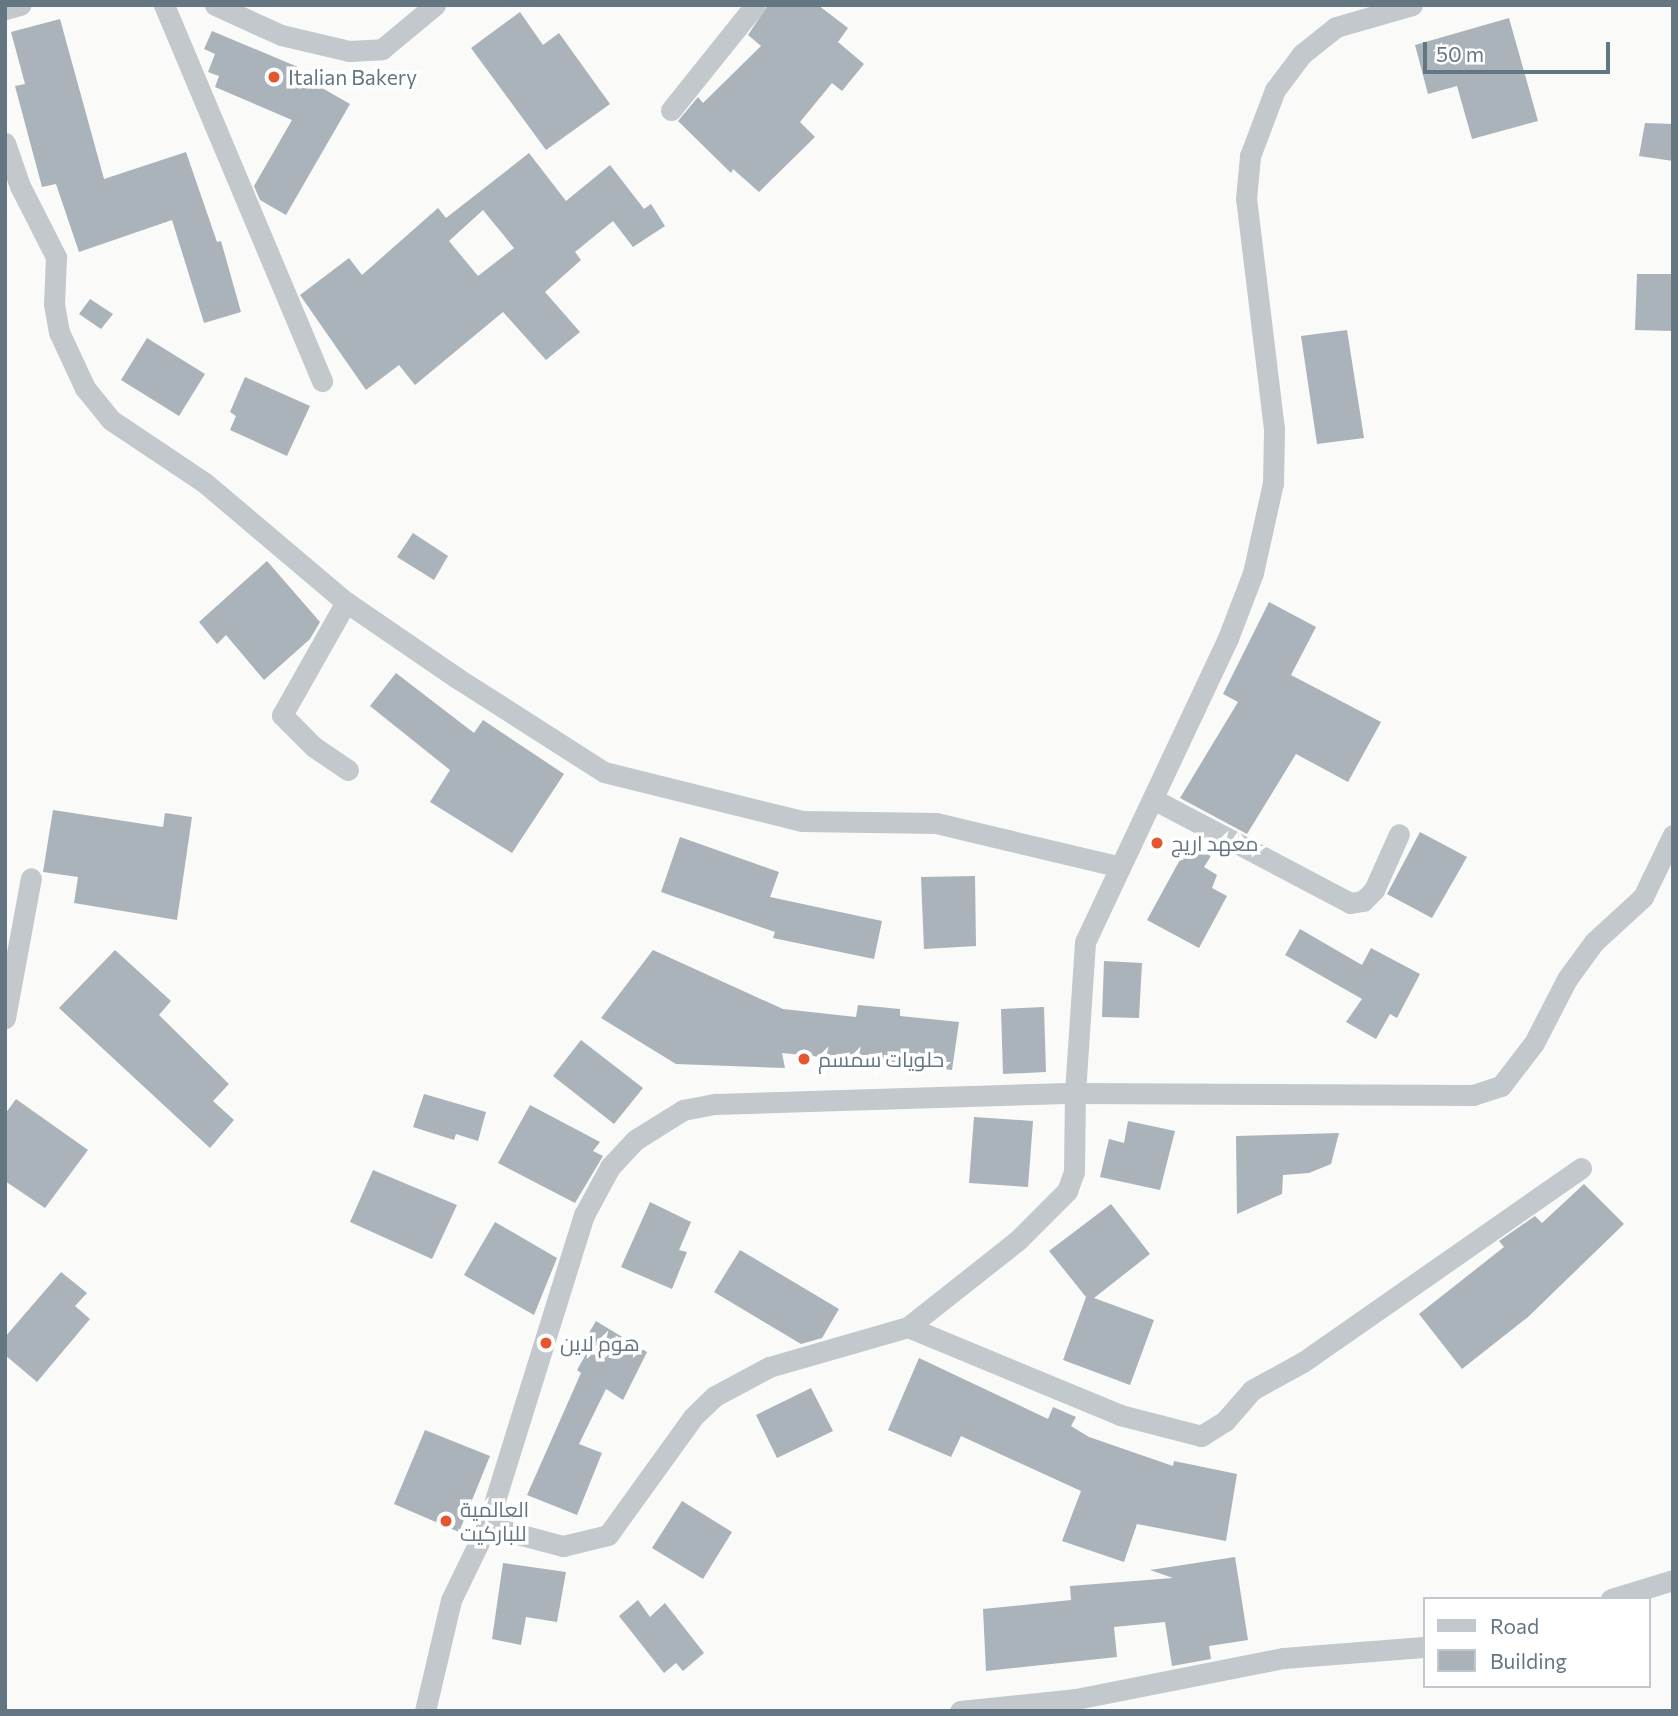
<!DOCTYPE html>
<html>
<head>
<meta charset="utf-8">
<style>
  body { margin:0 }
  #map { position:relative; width:1678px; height:1716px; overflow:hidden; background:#fafaf8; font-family:Commissioner,Cairo,sans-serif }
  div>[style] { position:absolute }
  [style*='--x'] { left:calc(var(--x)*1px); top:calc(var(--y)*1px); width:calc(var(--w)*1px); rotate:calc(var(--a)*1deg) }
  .building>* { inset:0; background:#aab3b9 }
  .minor>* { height:21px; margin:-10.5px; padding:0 10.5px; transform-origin:10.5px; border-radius:10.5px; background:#c3c8cc }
  .dots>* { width:19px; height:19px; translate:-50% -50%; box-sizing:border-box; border:4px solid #fff; border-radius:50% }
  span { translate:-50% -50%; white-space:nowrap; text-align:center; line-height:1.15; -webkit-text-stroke:7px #fff; paint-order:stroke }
  .poi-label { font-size:21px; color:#657683 }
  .left { translate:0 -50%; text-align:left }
  .frame { position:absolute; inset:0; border:7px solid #657683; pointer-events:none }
  .legend { position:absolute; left:1423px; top:1597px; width:228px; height:91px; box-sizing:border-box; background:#fff; border:2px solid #c1c8cd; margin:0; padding:9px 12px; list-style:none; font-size:21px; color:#657683 }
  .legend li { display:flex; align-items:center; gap:14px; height:35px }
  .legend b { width:35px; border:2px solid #c1c8cd }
  .scale { position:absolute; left:1423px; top:42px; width:187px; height:32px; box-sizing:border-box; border:4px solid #657683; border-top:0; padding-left:9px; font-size:21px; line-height:24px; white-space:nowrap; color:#657683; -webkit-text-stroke:5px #fff; paint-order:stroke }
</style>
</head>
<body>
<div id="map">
  <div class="building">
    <i style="clip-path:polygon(768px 5px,818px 5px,848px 28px,838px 42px,864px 64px,842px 91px,832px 83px,800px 122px,815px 137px,759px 192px,733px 169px,731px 173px,678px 121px,698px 97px,703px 103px,761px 46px,748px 35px)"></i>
    <i style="clip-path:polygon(520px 12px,543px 45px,559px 33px,610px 104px,546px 150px,471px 48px)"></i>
    <i style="clip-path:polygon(1509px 18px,1538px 121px,1472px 139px,1457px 86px,1428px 94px,1415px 45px)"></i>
    <i style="clip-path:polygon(60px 19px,104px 179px,186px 152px,217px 242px,221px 241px,241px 312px,204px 323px,172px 220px,79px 252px,56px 184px,42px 187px,15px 86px,25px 84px,11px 32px)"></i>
    <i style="clip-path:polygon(212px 31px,298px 67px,296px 73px,350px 104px,286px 215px,260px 200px,254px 186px,292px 120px,215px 87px,219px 76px,208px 72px,215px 54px,204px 49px)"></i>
    <i style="clip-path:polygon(1645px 123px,1673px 124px,1673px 161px,1639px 156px)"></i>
    <i style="clip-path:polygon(evenodd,529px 153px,566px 201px,610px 165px,644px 209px,651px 204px,665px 226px,633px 247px,613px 221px,575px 252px,581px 260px,545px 292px,580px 332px,546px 360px,503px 312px,415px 385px,399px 365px,366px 390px,300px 295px,349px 258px,362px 275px,438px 208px,446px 218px,529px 153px,483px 210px,514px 248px,478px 276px,449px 241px,483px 210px)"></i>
    <i style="clip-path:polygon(1637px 274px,1673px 274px,1673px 331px,1635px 330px)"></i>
    <i style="clip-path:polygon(90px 299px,113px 314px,101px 329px,79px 314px)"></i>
    <i style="clip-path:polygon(1347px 330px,1364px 438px,1317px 444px,1301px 336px)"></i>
    <i style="clip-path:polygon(147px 338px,205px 374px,179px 416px,121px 380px)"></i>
    <i style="clip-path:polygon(245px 377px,310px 406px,287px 456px,230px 430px,236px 416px,230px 412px)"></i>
    <i style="clip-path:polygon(413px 533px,448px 556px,434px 580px,397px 557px)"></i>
    <i style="clip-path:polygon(267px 561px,320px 622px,310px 639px,264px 680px,226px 635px,217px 644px,199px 622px)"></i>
    <i style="clip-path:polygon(1269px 602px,1316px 627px,1291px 675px,1381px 722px,1348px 782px,1296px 754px,1247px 834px,1180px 798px,1238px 702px,1223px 694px)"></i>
    <i style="clip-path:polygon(396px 673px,474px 733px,483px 720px,564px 774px,512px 853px,430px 802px,450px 770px,370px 706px)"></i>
    <i style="clip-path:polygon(53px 810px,163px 827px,165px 813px,192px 817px,177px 920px,74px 903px,78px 877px,43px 872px)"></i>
    <i style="clip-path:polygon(1420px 832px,1467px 857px,1432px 918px,1387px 894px)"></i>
    <i style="clip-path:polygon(680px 837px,779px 872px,770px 897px,882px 921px,874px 959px,773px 938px,775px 932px,661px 892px)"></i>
    <i style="clip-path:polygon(1188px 845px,1211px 856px,1204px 867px,1217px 875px,1212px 888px,1227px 896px,1199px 948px,1147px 920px)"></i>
    <i style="clip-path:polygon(975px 876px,976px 946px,924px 949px,921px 877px)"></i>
    <i style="clip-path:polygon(1300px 929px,1362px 965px,1371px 948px,1420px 974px,1397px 1018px,1390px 1014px,1376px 1039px,1346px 1022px,1362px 999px,1285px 955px)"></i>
    <i style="clip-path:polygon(115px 950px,171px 1001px,159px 1015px,229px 1084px,213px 1101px,234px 1120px,210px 1148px,59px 1008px)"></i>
    <i style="clip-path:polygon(653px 950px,783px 1009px,856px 1017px,858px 1005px,900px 1009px,900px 1016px,959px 1022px,952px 1070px,782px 1053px,785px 1068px,676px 1064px,601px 1018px)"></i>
    <i style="clip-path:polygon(1104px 961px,1142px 963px,1139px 1018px,1102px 1017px)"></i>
    <i style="clip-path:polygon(1044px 1007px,1046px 1072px,1003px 1074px,1001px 1009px)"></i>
    <i style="clip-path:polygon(581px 1040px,643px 1088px,614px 1124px,553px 1076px)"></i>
    <i style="clip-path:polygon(424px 1094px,486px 1112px,478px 1141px,456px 1134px,454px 1140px,413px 1127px)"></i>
    <i style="clip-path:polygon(16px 1099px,88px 1150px,45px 1208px,5px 1181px,5px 1114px)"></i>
    <i style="clip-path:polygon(530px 1105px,600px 1142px,593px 1151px,603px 1156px,575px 1203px,498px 1163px)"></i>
    <i style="clip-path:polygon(974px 1117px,1033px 1121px,1028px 1187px,969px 1183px)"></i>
    <i style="clip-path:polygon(1128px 1121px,1175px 1131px,1160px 1190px,1100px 1177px,1109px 1139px,1124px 1143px)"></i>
    <i style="clip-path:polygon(1339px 1133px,1331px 1164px,1309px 1173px,1283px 1175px,1282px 1194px,1237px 1214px,1236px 1136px)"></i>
    <i style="clip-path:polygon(373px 1170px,457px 1205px,432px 1259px,350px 1222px)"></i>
    <i style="clip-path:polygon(1584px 1184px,1624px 1224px,1528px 1317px,1462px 1369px,1419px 1314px,1504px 1247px,1499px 1241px,1535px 1216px,1542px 1223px)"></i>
    <i style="clip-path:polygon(650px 1202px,691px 1222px,679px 1250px,687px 1252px,672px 1289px,621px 1267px)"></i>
    <i style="clip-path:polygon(1111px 1204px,1150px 1254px,1094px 1298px,1154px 1320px,1130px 1385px,1063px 1360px,1086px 1297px,1049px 1251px)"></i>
    <i style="clip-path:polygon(495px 1222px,557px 1258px,534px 1315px,464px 1275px)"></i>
    <i style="clip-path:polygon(740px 1250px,839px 1309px,822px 1338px,801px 1344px,714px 1292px)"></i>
    <i style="clip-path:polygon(61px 1272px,87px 1293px,75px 1306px,90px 1319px,37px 1382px,5px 1355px,5px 1337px)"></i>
    <i style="clip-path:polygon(596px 1321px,647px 1352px,623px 1400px,606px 1389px,579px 1444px,602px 1453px,577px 1515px,527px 1495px,581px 1373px,577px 1370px,590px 1347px,583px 1343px)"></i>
    <i style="clip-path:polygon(919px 1358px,1048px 1419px,1053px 1407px,1076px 1417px,1071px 1426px,1089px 1437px,1173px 1466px,1174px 1461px,1237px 1474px,1226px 1541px,1137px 1524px,1124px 1562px,1062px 1541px,1081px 1491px,961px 1436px,951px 1457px,888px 1430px)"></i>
    <i style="clip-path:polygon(811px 1388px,833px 1431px,777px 1458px,756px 1415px)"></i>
    <i style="clip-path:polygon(425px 1430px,490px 1456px,459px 1532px,394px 1504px)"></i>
    <i style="clip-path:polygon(682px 1501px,732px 1532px,703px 1579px,652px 1548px)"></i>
    <i style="clip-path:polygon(1235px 1557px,1248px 1640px,1209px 1646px,1211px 1659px,1172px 1666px,1165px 1622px,1114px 1627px,1117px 1657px,986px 1671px,983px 1609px,1071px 1600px,1070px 1586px,1173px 1578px,1150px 1570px)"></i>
    <i style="clip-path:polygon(503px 1563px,566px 1572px,557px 1622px,526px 1617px,521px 1645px,492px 1639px)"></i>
    <i style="clip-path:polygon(638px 1600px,650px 1617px,665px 1603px,704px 1653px,683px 1671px,676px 1663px,664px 1673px,619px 1616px)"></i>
  </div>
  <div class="minor">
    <i style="--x:164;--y:5;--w:408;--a:67.2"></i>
    <i style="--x:215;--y:5;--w:72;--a:24.4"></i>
    <i style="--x:281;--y:35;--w:70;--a:13.2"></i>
    <i style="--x:349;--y:51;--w:33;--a:-3"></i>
    <i style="--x:382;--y:49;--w:69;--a:-39.7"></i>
    <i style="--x:5;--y:9;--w:16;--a:-15"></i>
    <i style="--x:671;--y:110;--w:134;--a:-51.3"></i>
    <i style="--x:5;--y:143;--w:46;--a:70.8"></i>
    <i style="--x:20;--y:186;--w:80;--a:63.1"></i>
    <i style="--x:56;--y:257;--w:47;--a:92.4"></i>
    <i style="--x:54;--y:304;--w:28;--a:80"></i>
    <i style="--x:59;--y:332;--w:62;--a:65.1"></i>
    <i style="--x:85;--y:388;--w:41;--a:50.9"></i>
    <i style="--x:111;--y:420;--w:113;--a:33.8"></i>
    <i style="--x:205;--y:483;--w:185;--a:40.2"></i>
    <i style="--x:346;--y:602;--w:135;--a:34.4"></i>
    <i style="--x:457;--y:678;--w:174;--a:32.6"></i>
    <i style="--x:604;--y:772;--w:204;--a:13.9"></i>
    <i style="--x:802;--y:821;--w:134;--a:0.9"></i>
    <i style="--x:936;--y:823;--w:189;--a:13.4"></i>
    <i style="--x:346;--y:602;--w:130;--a:119.5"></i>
    <i style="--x:282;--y:715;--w:45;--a:45"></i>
    <i style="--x:314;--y:747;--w:41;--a:34.1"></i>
    <i style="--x:1153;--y:799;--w:223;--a:27.8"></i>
    <i style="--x:1350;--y:903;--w:13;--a:-9"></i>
    <i style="--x:1363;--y:901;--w:16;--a:-45"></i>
    <i style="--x:1374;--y:890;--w:61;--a:-65.9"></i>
    <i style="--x:5;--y:1018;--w:142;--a:-79.5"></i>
    <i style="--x:908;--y:1327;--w:230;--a:22.5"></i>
    <i style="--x:1120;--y:1415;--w:84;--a:14.5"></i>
    <i style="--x:1201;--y:1436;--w:28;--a:-32"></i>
    <i style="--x:1225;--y:1421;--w:41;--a:-48.9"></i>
    <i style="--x:1252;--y:1390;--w:58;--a:-28.8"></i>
    <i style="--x:1303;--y:1362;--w:339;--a:-34.9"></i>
    <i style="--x:487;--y:1526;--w:79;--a:14.7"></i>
    <i style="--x:563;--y:1546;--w:46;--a:-13.7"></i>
    <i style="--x:608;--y:1535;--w:145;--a:-54.2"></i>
    <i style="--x:693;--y:1417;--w:30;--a:-44"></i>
    <i style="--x:715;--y:1396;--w:61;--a:-28.2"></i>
    <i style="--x:769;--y:1367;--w:145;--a:-16.1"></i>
    <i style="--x:908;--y:1327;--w:139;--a:-38.3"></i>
    <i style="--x:1017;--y:1241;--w:71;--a:-45"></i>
    <i style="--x:1067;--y:1191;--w:20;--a:-70"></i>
    <i style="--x:1074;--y:1172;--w:79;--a:-89.3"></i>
    <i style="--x:1075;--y:1093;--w:398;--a:0.3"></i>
    <i style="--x:1473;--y:1095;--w:29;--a:-18"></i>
    <i style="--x:1501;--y:1086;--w:54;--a:-52.5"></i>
    <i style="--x:1534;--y:1043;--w:72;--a:-62.7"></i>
    <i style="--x:1567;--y:979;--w:46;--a:-53.9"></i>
    <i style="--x:1594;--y:942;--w:67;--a:-42.6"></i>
    <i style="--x:1643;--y:897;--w:69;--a:-64.2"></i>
    <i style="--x:1611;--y:1599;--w:65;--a:-17"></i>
    <i style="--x:425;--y:1711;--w:114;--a:-76.8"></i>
    <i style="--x:451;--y:1600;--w:82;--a:-64.1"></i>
    <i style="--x:487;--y:1526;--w:326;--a:-72.7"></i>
    <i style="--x:584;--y:1215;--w:55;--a:-61.6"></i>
    <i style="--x:610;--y:1167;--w:37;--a:-47"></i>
    <i style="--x:635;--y:1140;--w:57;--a:-32"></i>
    <i style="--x:683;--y:1110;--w:33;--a:-11"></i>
    <i style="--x:715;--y:1104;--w:360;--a:-1.8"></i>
    <i style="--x:1075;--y:1093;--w:151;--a:-86.2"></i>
    <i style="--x:1085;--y:942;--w:336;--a:-64.8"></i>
    <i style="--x:1228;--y:638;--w:70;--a:-69"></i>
    <i style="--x:1253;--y:573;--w:92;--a:-77.5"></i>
    <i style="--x:1273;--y:483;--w:54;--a:-88.9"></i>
    <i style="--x:1274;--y:429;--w:232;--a:-96.9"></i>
    <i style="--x:1246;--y:199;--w:43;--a:-84.7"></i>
    <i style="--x:1250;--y:156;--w:71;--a:-69.3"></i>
    <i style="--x:1275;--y:90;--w:45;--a:-53.1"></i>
    <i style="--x:1302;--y:54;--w:43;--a:-38.5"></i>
    <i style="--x:1336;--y:27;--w:79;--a:-16.1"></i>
    <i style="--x:960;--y:1711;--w:117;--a:-5.9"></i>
    <i style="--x:1076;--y:1699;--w:211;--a:-11.2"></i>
    <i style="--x:1283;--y:1658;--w:141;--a:-4.5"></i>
  </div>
  <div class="dots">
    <i style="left:274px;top:77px;background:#e4572e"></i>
    <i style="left:1157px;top:843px;background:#e4572e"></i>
    <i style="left:804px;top:1059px;background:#e4572e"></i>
    <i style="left:546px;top:1343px;background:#e4572e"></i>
    <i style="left:446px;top:1521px;background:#e4572e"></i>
  </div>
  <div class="poi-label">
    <span class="left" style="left:288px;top:77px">Italian Bakery</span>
    <span class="left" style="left:1171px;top:843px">معهد اريج</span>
    <span class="left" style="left:818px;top:1059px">حلويات سمسم</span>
    <span class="left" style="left:560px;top:1343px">هوم لاين</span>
    <span class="left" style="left:460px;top:1521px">العالمية<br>للباركيت</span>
  </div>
  <div class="frame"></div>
  <ul class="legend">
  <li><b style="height:9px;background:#c3c8cc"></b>Road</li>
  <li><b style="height:19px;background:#aab3b9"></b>Building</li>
  </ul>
  <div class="scale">50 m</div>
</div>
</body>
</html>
